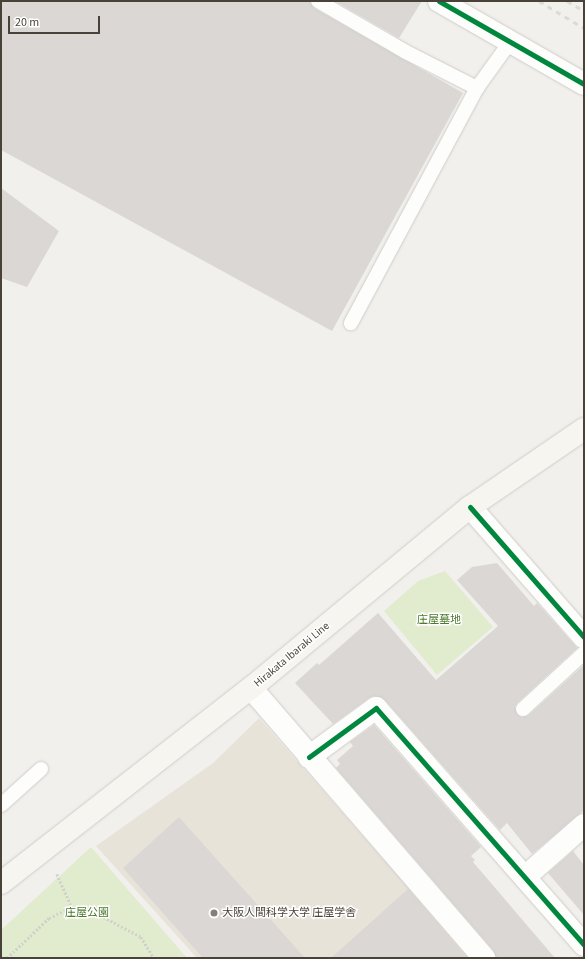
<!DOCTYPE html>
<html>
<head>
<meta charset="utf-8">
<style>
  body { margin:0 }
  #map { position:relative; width:585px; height:959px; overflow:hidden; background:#f2f0ed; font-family:"Source Sans 3","Noto Sans JP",sans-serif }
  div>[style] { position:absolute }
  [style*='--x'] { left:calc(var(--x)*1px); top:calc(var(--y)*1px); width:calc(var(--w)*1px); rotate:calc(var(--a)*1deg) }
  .education>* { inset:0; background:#e8e3d9 }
  .green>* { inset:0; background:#e1ebce }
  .building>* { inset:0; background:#dad7d4 }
  .path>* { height:2.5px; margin-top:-1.25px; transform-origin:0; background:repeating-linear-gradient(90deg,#d2d0cb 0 2px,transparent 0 4px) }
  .roads { filter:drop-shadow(0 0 1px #cfccc9) drop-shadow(0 0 1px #cfccc9) }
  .service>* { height:14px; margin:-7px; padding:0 7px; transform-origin:7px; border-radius:7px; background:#fdfdfc }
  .minor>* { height:22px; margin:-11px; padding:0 11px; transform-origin:11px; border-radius:11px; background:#fdfdfc }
  .secondary>* { height:22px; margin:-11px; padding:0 11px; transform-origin:11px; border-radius:11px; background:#f7f5f0 }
  .rail>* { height:3px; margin-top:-1.5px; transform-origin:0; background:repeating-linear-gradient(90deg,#dadad9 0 5px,transparent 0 10px) }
  .cycleway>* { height:5px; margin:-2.5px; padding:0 2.5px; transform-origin:2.5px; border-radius:2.5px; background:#00873e }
  .dots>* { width:11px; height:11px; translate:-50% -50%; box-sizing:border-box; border:2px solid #fff; border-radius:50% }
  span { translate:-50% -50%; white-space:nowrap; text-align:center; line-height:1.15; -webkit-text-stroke:3px #fff; paint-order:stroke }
  .park-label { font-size:11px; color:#4d792d }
  .street-label { font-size:11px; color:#494238 }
  .poi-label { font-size:11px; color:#494238 }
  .left { translate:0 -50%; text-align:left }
  .frame { position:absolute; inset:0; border:2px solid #494238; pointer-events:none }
  .scale { position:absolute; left:8px; top:16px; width:92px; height:18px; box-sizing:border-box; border:2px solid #494238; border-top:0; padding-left:5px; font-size:12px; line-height:14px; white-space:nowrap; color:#494238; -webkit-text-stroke:3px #fff; paint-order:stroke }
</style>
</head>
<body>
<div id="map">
  <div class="education">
    <i style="clip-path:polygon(259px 718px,470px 958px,197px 958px,96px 846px,213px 763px)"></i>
  </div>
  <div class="green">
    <i style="clip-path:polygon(445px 571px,493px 627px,437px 675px,384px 611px,418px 581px)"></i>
    <i style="clip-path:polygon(91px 847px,187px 958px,1px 958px,1px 930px)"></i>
  </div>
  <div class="building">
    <i style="clip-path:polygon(1px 1px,310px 1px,314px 8px,463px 93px,332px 331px,1px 150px)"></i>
    <i style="clip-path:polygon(335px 1px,422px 1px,399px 38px)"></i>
    <i style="clip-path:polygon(1px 188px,59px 231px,27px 287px,1px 278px)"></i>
    <i style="clip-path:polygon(497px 563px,534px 606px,537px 603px,577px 648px,517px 703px,515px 707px,517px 714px,521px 717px,529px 715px,584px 665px,584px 810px,532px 854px,507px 823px,500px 830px,385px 700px,375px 696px,369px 698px,333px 724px,295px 683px,317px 663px,319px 665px,378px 613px,436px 680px,498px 626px,457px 580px,472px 567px)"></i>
    <i style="clip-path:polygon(374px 725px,481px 847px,471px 856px,475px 860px,473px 862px,555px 958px,496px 958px,493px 950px,336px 768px,340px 764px,337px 760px,353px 746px,350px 742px)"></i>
    <i style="clip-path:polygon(179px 817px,305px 958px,203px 958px,123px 868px)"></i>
    <i style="clip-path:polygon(573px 851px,584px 865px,584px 915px,548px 873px)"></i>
    <i style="clip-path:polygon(408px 889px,467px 958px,331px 958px)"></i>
  </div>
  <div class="path">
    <i style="--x:57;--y:874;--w:36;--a:66"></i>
    <i style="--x:7;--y:958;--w:58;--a:-43.6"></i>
    <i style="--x:49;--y:918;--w:25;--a:-26"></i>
    <i style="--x:72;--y:907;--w:29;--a:16"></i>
    <i style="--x:100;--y:915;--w:47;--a:28.2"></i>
    <i style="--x:141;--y:937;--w:25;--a:58"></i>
  </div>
  <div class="roads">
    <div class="service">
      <i style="--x:318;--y:1;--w:102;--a:30.1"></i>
      <i style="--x:406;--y:52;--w:80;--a:26.9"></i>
      <i style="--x:477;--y:88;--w:267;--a:118.2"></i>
      <i style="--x:477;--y:88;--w:57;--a:-54.3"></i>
      <i style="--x:523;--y:709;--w:83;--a:-42.6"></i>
      <i style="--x:1;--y:805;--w:54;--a:-42"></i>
    </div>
    <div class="minor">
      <i style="--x:439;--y:1;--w:167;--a:29.8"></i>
      <i style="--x:470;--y:507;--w:173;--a:48.8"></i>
      <i style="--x:251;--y:688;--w:357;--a:49.2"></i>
      <i style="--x:309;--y:757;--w:83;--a:-36.2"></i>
      <i style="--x:376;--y:708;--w:315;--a:48.7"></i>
      <i style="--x:525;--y:877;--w:79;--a:-41.4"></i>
    </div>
    <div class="secondary">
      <i style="--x:1;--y:883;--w:317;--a:-38"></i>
      <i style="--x:251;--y:688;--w:284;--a:-39.6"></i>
      <i style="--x:470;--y:507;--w:138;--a:-34.4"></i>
    </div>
  </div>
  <div class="rail">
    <i style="--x:539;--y:1;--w:52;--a:31"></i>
    <i style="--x:567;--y:1;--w:20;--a:30"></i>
  </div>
  <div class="cycleway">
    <i style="--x:439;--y:1;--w:167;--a:29.8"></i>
    <i style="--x:470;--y:507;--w:173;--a:48.8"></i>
    <i style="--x:309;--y:757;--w:83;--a:-36.2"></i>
    <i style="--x:376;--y:708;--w:315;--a:48.7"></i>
  </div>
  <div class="dots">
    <i style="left:214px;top:913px;background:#847f77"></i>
  </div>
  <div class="park-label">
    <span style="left:439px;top:620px">庄屋墓地</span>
    <span style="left:87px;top:913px">庄屋公園</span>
  </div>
  <div class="street-label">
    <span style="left:292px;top:655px;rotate:-40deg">Hirakata Ibaraki Line</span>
  </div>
  <div class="poi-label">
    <span class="left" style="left:222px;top:913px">大阪人間科学大学 庄屋学舎</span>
  </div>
  <div class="frame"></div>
  <div class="scale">20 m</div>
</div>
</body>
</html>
